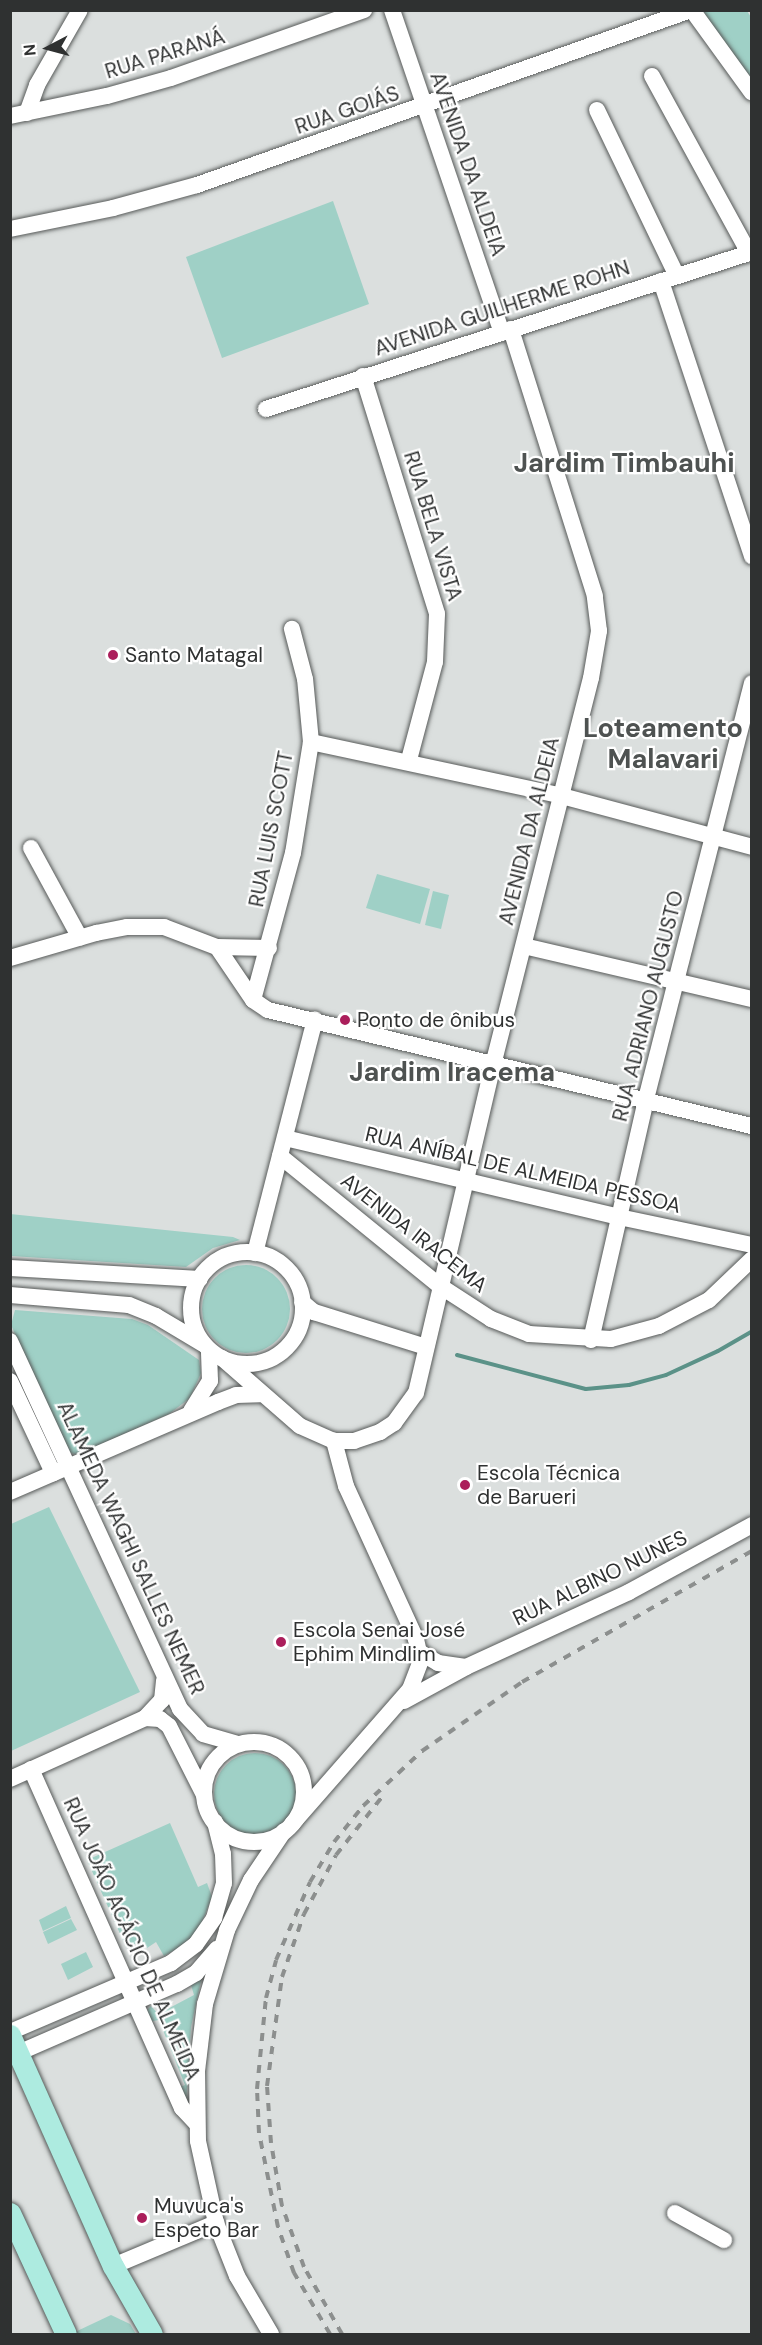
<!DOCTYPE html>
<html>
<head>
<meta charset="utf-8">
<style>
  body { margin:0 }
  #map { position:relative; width:762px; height:2345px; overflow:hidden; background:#dbdfde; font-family:"DM Sans",sans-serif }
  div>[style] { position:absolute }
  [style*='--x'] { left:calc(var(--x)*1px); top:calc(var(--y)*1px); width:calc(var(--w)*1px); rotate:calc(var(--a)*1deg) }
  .green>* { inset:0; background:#9fd0c6 }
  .round { border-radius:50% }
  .stream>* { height:4px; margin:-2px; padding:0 2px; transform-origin:2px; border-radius:2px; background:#5b9288 }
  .roads { filter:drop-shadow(0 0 2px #575a59) drop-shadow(0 0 2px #575a59) }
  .minor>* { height:16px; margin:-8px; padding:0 8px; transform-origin:8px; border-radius:8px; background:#fff }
  .minor>.ring { margin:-8px; padding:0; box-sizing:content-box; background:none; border:16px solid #fff; border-radius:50% }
  .major>* { height:21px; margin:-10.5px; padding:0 10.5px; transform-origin:10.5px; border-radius:10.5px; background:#adebe0 }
  .rail>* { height:4px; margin-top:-2px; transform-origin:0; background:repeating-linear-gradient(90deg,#8c8f8e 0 8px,transparent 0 16px) }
  .dots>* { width:16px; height:16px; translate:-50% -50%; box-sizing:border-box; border:3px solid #fff; border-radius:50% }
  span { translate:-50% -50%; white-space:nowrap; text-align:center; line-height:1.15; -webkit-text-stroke:4.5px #fff; paint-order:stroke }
  .street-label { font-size:21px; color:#2f3131 }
  .poi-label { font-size:21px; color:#2f3131 }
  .left { translate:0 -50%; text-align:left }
  .district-label { font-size:27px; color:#4e5251; font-weight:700 }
  .frame { position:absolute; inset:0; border:12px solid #2f3131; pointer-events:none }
  .north { position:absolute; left:18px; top:18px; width:60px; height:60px; -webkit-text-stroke:4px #fff; paint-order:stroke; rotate:264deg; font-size:16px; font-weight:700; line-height:24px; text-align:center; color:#2f3131 }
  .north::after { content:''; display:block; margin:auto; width:21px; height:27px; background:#2f3131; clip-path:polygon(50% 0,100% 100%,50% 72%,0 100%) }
</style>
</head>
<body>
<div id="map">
  <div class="green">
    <i style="clip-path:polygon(696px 11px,747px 11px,751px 17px,751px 86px)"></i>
    <i style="clip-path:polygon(333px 201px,369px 304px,222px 358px,186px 257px)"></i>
    <i style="clip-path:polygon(377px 874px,430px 889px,420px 924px,366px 908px)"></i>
    <i style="clip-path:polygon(433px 891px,449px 895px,441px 929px,425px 925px)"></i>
    <i style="clip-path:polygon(10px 1214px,233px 1237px,240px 1240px,213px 1248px,186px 1267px,11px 1256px)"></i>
    <i class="round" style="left:202px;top:1265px;width:88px;height:88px"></i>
    <i style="clip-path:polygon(15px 1310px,132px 1319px,148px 1325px,199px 1360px,201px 1373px,190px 1398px,169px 1414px,77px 1455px,69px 1452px,11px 1325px)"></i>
    <i style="clip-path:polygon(49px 1507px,140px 1692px,11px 1751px,11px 1524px)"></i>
    <i class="round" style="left:214px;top:1753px;width:82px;height:82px"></i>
    <i style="clip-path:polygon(170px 1823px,198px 1887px,207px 1883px,212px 1897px,199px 1930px,189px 1942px,164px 1956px,156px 1942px,147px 1948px,142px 1941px,126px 1947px,87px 1860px)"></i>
    <i style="clip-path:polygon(66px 1906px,71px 1918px,43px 1931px,39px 1920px)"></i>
    <i style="clip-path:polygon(71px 1919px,77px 1930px,48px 1944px,43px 1932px)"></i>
    <i style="clip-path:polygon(86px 1952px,93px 1967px,68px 1980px,61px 1964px)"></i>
    <i style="clip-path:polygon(202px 1976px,191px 2027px,186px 2105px,178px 2088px,185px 2085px,159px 2020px,148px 2022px,146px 2011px,151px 2006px,158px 2014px,194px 1995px,191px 1985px)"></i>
    <i style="clip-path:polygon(111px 2315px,130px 2324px,136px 2334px,77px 2334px,75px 2332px)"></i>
  </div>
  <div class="stream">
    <i style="--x:457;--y:1355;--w:133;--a:14.8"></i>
    <i style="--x:586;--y:1389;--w:43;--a:-5.3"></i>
    <i style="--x:629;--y:1385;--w:38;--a:-15"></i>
    <i style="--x:666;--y:1375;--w:57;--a:-24.8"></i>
    <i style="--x:718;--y:1351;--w:39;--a:-30"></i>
  </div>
  <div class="roads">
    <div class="minor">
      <i style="--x:392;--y:10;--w:341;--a:71.2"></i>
      <i style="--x:692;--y:10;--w:102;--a:54.1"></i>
      <i style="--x:652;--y:76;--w:202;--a:61.3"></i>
      <i style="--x:597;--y:110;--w:184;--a:64.3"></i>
      <i style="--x:27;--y:113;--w:30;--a:-70"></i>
      <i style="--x:37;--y:85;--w:86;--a:-60.2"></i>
      <i style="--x:10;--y:116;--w:99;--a:-11.7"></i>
      <i style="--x:107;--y:96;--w:66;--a:-15.7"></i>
      <i style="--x:171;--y:78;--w:205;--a:-19.4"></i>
      <i style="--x:10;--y:229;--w:105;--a:-11.5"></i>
      <i style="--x:113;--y:208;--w:87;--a:-15.3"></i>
      <i style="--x:197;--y:185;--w:524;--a:-19.51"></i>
      <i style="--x:661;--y:281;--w:290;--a:71.7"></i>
      <i style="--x:363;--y:376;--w:249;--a:72.7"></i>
      <i style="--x:437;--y:614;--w:48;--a:92.4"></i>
      <i style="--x:435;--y:662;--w:101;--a:104.9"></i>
      <i style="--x:266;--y:409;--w:511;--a:-17.9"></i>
      <i style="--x:311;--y:742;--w:257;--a:12.1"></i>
      <i style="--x:562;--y:796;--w:197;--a:15"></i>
      <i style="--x:31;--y:848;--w:102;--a:61.4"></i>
      <i style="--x:524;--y:946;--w:234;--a:13.1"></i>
      <i style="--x:217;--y:947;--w:52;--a:1.1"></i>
      <i style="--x:10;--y:958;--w:90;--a:-16.2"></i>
      <i style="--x:96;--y:933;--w:32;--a:-11"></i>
      <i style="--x:127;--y:927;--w:37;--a:0"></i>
      <i style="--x:164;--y:927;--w:57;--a:20.7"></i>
      <i style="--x:217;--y:947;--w:64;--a:55.8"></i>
      <i style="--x:253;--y:1000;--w:18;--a:34"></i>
      <i style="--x:268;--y:1010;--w:498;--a:13.5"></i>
      <i style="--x:253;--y:1000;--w:152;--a:-74.8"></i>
      <i style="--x:293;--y:853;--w:112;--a:-80.8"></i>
      <i style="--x:311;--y:742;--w:63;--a:-95.4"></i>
      <i style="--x:305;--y:679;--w:52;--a:-104.6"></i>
      <i style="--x:285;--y:1138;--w:343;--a:13.3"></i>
      <i style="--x:619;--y:1217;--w:136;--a:11.9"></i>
      <i style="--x:280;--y:1156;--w:206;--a:39.1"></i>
      <i style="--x:440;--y:1286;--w:61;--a:32.9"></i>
      <i style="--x:491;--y:1319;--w:41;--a:21.5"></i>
      <i style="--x:529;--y:1334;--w:82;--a:3.5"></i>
      <i style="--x:611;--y:1339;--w:50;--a:-15.2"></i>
      <i style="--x:659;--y:1326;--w:56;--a:-27.5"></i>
      <i style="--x:709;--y:1300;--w:59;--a:-43.6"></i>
      <i class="ring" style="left:191px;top:1252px;width:96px;height:96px"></i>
      <i style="--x:255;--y:1253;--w:241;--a:-75.6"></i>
      <i style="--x:10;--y:1268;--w:190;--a:3.3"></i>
      <i style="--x:10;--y:1295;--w:119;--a:4.8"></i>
      <i style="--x:129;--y:1305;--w:29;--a:22"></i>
      <i style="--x:156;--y:1316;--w:55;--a:30.8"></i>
      <i style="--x:302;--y:1302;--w:16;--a:40"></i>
      <i style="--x:314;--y:1312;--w:117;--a:17.4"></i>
      <i style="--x:591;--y:1340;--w:247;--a:-77.1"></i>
      <i style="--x:646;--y:1099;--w:429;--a:-75.7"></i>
      <i style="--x:10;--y:1341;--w:405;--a:65.2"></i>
      <i style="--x:180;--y:1709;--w:34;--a:47"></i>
      <i style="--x:203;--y:1734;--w:36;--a:16"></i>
      <i style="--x:222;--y:1358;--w:103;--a:41.1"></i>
      <i style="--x:300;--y:1426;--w:37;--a:24"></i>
      <i style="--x:334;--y:1441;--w:20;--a:0"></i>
      <i style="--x:354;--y:1441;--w:28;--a:-19"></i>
      <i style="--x:380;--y:1432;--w:17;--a:-33"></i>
      <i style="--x:394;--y:1423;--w:37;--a:-54"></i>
      <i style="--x:416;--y:1393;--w:337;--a:-76.8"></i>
      <i style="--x:493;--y:1065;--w:399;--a:-75.8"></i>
      <i style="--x:591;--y:678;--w:48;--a:-80.3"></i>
      <i style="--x:599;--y:631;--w:35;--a:-97"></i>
      <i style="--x:595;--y:596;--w:280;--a:-107.5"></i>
      <i style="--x:10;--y:1381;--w:102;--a:64.9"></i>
      <i style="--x:191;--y:1411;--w:36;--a:-58"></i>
      <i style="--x:210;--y:1381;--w:31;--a:-92"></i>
      <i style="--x:10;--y:1492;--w:227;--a:-23.4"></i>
      <i style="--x:218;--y:1402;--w:19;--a:-21"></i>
      <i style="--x:236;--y:1395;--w:24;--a:-2"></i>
      <i style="--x:421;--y:1653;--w:20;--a:30"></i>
      <i style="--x:438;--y:1663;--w:28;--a:8"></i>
      <i style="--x:404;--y:1701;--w:71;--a:-28.7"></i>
      <i style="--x:466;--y:1667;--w:179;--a:-24.7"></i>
      <i style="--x:629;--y:1592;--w:140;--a:-28.6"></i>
      <i style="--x:145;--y:1718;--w:15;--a:4"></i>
      <i style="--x:160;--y:1719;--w:11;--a:38"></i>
      <i style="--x:169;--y:1726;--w:77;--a:63.1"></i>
      <i class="ring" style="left:204px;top:1742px;width:84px;height:84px"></i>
      <i style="--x:31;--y:1769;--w:371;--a:66"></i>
      <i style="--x:182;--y:2108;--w:22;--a:47"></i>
      <i style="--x:10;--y:1779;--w:148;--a:-24.3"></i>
      <i style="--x:145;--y:1718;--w:25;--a:-47"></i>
      <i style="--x:162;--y:1700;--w:20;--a:-84"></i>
      <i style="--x:292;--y:1824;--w:179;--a:-48.8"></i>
      <i style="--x:410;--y:1689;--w:30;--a:-69"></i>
      <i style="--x:421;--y:1661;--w:23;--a:-103"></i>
      <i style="--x:416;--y:1639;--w:168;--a:-114.6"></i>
      <i style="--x:346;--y:1486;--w:47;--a:-104.9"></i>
      <i style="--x:10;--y:2032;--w:175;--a:-23.2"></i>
      <i style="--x:171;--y:1963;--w:31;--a:-37"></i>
      <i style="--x:196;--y:1944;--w:32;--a:-55"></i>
      <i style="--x:214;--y:1918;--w:36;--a:-74"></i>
      <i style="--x:224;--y:1883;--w:29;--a:-92"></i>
      <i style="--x:223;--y:1854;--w:33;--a:-104"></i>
      <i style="--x:18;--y:2053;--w:173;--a:-23.5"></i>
      <i style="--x:177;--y:1984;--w:22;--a:-30"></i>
      <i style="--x:196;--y:1973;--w:32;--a:-49"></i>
      <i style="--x:675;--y:2213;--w:56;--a:28.9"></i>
      <i style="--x:113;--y:2266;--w:112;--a:-22.7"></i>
      <i style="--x:271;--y:2334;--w:67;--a:-120.4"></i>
      <i style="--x:237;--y:2276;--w:57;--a:-111.6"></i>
      <i style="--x:216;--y:2223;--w:84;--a:-102.4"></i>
      <i style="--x:198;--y:2141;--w:70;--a:-90.8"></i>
      <i style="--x:197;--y:2071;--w:67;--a:-83.2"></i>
      <i style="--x:205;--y:2004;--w:77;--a:-73.4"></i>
      <i style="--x:227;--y:1930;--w:55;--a:-64.4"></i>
      <i style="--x:251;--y:1880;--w:59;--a:-56"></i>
    </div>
    <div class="major">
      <i style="--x:10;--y:2035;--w:253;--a:66"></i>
      <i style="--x:113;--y:2266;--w:78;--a:60.2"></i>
      <i style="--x:10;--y:2213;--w:133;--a:65.2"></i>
    </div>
  </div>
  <div class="rail">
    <i style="--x:330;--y:2334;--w:71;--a:-120.5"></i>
    <i style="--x:294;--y:2273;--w:49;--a:-109.2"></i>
    <i style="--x:278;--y:2227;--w:96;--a:-101.4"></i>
    <i style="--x:259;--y:2133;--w:44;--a:-92.6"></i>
    <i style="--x:257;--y:2089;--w:91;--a:-84.4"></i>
    <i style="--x:266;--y:1998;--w:39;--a:-75"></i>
    <i style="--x:276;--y:1960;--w:85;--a:-66.4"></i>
    <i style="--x:310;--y:1882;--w:47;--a:-59"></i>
    <i style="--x:334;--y:1842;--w:46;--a:-51.1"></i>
    <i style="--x:363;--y:1806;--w:81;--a:-43"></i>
    <i style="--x:422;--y:1751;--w:121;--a:-34.6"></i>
    <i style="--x:522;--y:1682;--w:265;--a:-29.7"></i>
    <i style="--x:342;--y:2334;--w:77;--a:-119.6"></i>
    <i style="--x:304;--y:2267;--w:65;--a:-109.8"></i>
    <i style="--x:282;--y:2206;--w:64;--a:-99.9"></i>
    <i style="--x:271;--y:2143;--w:57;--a:-94"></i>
    <i style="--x:267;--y:2086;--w:110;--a:-82.2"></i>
    <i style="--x:282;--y:1977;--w:67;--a:-70.8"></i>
    <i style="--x:304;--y:1914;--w:67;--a:-61.5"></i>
    <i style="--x:336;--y:1855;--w:74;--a:-51.6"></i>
  </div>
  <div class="dots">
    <i style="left:113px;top:655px;background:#ab1e5b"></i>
    <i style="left:345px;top:1020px;background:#ab1e5b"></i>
    <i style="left:465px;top:1485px;background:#ab1e5b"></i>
    <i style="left:281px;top:1642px;background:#ab1e5b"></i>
    <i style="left:142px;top:2218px;background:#ab1e5b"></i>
  </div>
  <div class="street-label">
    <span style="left:165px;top:54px;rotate:-17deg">RUA PARANÁ</span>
    <span style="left:347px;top:110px;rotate:-19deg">RUA GOIÁS</span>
    <span style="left:468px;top:164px;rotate:71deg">AVENIDA DA ALDEIA</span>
    <span style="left:502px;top:308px;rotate:-18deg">AVENIDA GUILHERME ROHN</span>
    <span style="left:433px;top:526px;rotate:73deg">RUA BELA VISTA</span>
    <span style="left:271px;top:829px;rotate:-79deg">RUA LUIS SCOTT</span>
    <span style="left:529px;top:831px;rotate:-76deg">AVENIDA DA ALDEIA</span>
    <span style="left:648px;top:1006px;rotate:-76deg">RUA ADRIANO AUGUSTO</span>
    <span style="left:523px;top:1170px;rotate:13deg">RUA ANÍBAL DE ALMEIDA PESSOA</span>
    <span style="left:414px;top:1233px;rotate:38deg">AVENIDA IRACEMA</span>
    <span style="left:131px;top:1548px;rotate:65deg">ALAMEDA WAGHI SALLES NEMER</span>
    <span style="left:600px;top:1578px;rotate:-26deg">RUA ALBINO NUNES</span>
    <span style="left:132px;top:1939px;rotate:66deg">RUA JOÃO ACÁCIO DE ALMEIDA</span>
  </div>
  <div class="poi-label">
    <span class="left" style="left:125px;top:655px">Santo Matagal</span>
    <span class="left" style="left:357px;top:1020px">Ponto de ônibus</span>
    <span class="left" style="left:477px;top:1485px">Escola Técnica<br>de Barueri</span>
    <span class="left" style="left:293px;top:1642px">Escola Senai José<br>Ephim Mindlim</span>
    <span class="left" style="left:154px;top:2218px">Muvuca's<br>Espeto Bar</span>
  </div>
  <div class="district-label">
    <span style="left:624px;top:463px">Jardim Timbauhi</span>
    <span style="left:663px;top:743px">Loteamento<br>Malavari</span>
    <span style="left:452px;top:1072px">Jardim Iracema</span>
  </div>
  <div class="frame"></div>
  <div class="north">N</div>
</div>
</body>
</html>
